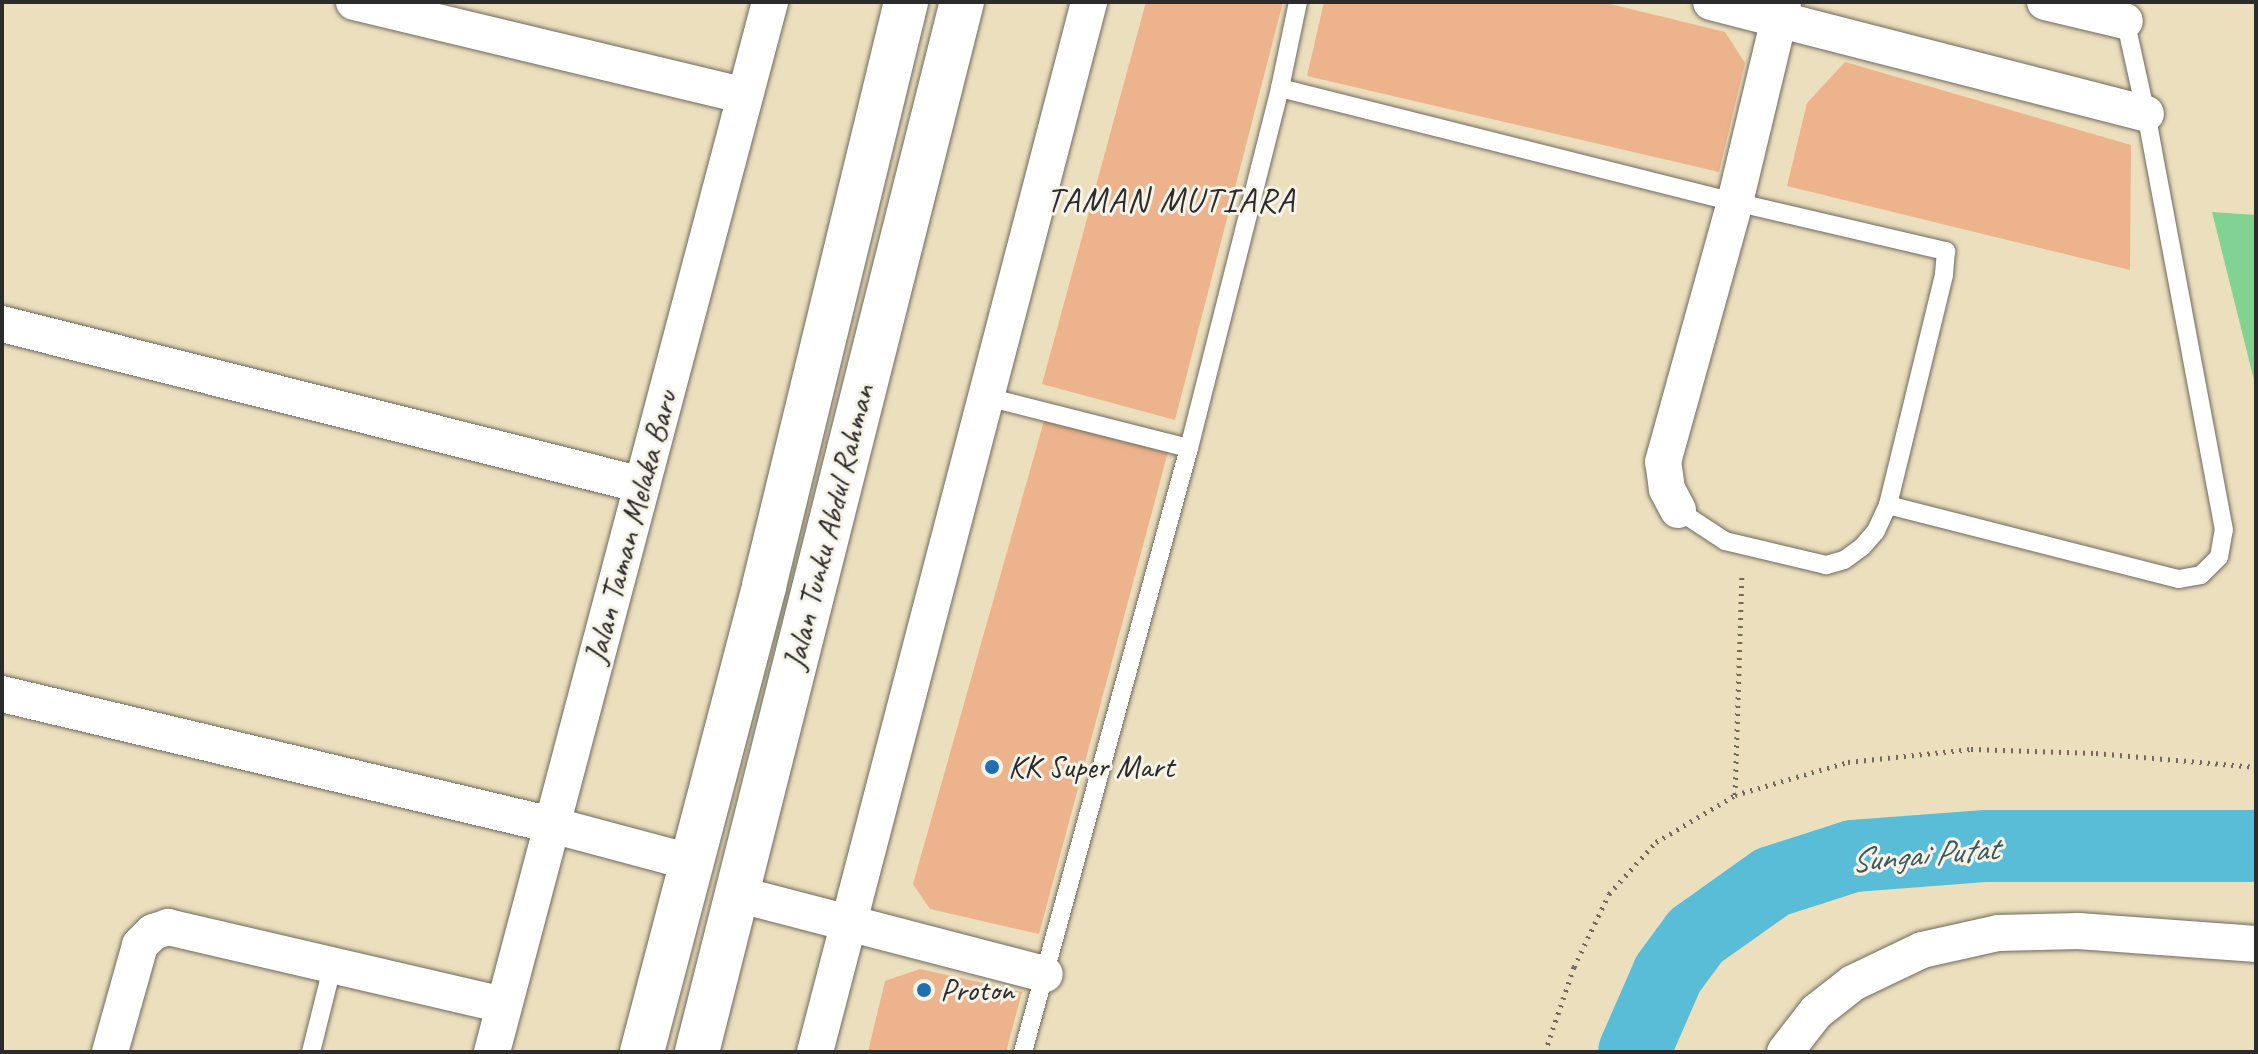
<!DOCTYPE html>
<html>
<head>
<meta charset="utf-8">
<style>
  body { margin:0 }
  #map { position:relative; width:2258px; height:1054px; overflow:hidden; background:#ecdfbe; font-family:Caveat,sans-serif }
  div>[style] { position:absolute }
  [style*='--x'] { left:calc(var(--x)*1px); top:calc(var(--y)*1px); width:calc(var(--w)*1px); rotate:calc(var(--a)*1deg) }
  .green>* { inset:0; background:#81d293 }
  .river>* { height:72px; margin:-36px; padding:0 36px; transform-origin:36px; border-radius:36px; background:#59bdd7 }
  .building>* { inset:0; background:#ecb38c }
  .path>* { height:5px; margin-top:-2.5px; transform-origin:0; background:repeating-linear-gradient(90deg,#6f6a5e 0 2px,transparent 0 8px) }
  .roads { filter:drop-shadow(0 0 2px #6f6a5e) drop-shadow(0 0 2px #6f6a5e) }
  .service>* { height:18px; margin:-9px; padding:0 9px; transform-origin:9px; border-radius:9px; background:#fff }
  .minor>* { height:36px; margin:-18px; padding:0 18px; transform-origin:18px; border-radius:18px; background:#fff }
  .primary>* { height:44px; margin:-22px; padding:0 22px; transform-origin:22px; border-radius:22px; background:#fff }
  .dots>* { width:22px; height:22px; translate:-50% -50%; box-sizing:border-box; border:4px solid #f7f3e8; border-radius:50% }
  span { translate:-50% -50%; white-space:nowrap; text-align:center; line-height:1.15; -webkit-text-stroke:6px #f7f3e8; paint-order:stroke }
  .street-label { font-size:32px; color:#2b2b2b }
  .poi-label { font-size:32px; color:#2b2b2b }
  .left { translate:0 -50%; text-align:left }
  .neighbourhood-label { font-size:34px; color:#2b2b2b; letter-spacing:2px }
  .water-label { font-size:34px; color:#39575f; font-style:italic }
  .frame { position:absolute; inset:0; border:4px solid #2b2b2b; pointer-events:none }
</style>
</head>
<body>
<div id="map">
  <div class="green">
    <i style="clip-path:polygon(2212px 212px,2256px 215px,2256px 388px)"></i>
  </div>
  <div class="river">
    <i style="--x:1634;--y:1052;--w:85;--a:-66.4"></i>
    <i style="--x:1668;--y:974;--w:47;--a:-53.6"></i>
    <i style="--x:1696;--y:936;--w:93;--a:-35.4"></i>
    <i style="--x:1772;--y:882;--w:85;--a:-17.8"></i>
    <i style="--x:1853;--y:856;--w:134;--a:-4.3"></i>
    <i style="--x:1987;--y:846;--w:269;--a:0"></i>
  </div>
  <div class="building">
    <i style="clip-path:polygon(1146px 2px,1283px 2px,1175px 420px,1042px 384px)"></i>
    <i style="clip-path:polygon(1324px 2px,1602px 2px,1725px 32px,1745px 63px,1719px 172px,1307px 76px)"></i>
    <i style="clip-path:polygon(1845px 62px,2131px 145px,2130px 270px,1787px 186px,1807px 103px)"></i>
    <i style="clip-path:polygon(1044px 421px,1168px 452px,1039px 934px,930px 909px,913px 884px)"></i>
    <i style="clip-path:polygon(920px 969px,1022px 992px,1006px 1052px,868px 1052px,885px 981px)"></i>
  </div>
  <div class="path">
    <i style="--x:1735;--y:795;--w:219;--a:-88.2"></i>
    <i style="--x:1545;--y:1052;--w:90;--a:-71.2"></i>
    <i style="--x:1574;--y:967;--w:81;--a:-64.4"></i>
    <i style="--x:1609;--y:894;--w:70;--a:-47.9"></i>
    <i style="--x:1656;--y:842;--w:92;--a:-30.7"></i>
    <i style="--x:1735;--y:795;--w:118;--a:-16.3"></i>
    <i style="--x:1848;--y:762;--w:124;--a:-6"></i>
    <i style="--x:1971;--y:749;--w:125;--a:1.8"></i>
    <i style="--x:2096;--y:753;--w:161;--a:5"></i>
  </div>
  <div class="roads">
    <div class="service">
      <i style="--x:1280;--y:88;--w:469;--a:14.1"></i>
      <i style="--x:1735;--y:202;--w:217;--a:13.1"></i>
      <i style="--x:1946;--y:251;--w:24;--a:95"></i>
      <i style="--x:1944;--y:275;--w:237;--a:103.7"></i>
      <i style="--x:1888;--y:505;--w:29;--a:115"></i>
      <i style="--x:1876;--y:531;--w:21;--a:131"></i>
      <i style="--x:1862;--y:547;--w:22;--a:144"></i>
      <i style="--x:1844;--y:560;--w:19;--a:164"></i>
      <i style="--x:1826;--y:565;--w:104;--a:-166.6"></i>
      <i style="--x:1725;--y:541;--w:56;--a:-146.6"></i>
      <i style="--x:983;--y:396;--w:212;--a:14.2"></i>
      <i style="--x:1888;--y:505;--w:300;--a:14.3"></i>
      <i style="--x:2179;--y:579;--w:22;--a:-10"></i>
      <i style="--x:2201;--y:575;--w:25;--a:-45"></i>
      <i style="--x:2219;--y:557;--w:27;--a:-80"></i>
      <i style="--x:2224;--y:530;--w:423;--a:-100.6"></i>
      <i style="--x:2146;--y:114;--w:101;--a:-102.5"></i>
      <i style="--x:311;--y:1052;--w:91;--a:-76"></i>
      <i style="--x:1023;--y:1052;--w:626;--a:-74.63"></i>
      <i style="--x:1189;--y:448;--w:371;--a:-75.8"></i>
      <i style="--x:1280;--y:88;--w:88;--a:-78.2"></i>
    </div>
    <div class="minor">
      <i style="--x:354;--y:2;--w:402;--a:13.5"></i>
      <i style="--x:1711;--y:2;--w:449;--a:14.4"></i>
      <i style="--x:2045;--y:2;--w:82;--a:13.4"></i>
      <i style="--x:2;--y:324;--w:660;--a:14.12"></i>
      <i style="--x:1678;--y:510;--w:24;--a:-118"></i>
      <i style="--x:1667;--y:489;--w:27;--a:-98"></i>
      <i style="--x:1663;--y:462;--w:270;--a:-74.5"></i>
      <i style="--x:1735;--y:202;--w:206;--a:-76.5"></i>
      <i style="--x:2;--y:694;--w:565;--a:13.4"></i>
      <i style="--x:552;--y:825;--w:143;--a:15"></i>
      <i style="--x:737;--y:894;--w:318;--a:14.6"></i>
      <i style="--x:110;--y:1052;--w:111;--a:-74.3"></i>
      <i style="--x:140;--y:945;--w:18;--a:-45"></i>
      <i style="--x:153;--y:932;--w:16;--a:-18"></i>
      <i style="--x:168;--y:927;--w:345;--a:13.1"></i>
      <i style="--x:492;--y:1052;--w:1086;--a:-75.17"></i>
      <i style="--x:815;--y:1052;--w:1085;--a:-75.37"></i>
      <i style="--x:1785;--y:1052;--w:51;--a:-52.2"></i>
      <i style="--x:1816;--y:1012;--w:47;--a:-38.1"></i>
      <i style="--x:1853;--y:983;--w:76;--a:-25.6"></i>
      <i style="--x:1922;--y:950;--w:78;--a:-12.6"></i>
      <i style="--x:1998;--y:933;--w:81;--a:-1.4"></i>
      <i style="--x:2079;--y:931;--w:177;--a:4.2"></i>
    </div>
    <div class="primary">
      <i style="--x:642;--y:1052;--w:482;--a:-75.3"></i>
      <i style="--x:764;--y:586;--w:601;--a:-76.33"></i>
      <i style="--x:697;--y:1052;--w:1083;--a:-75.84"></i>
    </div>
  </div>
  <div class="dots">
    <i style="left:992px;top:767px;background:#1f6fb2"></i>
    <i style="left:924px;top:990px;background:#1f6fb2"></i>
  </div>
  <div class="street-label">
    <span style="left:631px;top:527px;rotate:-75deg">Jalan Taman Melaka Baru</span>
    <span style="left:829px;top:527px;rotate:-76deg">Jalan Tunku Abdul Rahman</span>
  </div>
  <div class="poi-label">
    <span class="left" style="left:1008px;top:767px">KK Super Mart</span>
    <span class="left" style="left:940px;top:990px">Proton</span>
  </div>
  <div class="neighbourhood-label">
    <span style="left:1171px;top:200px">TAMAN MUTIARA</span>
  </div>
  <div class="water-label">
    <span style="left:1924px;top:854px;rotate:-5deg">Sungai Putat</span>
  </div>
  <div class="frame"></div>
</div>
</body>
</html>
